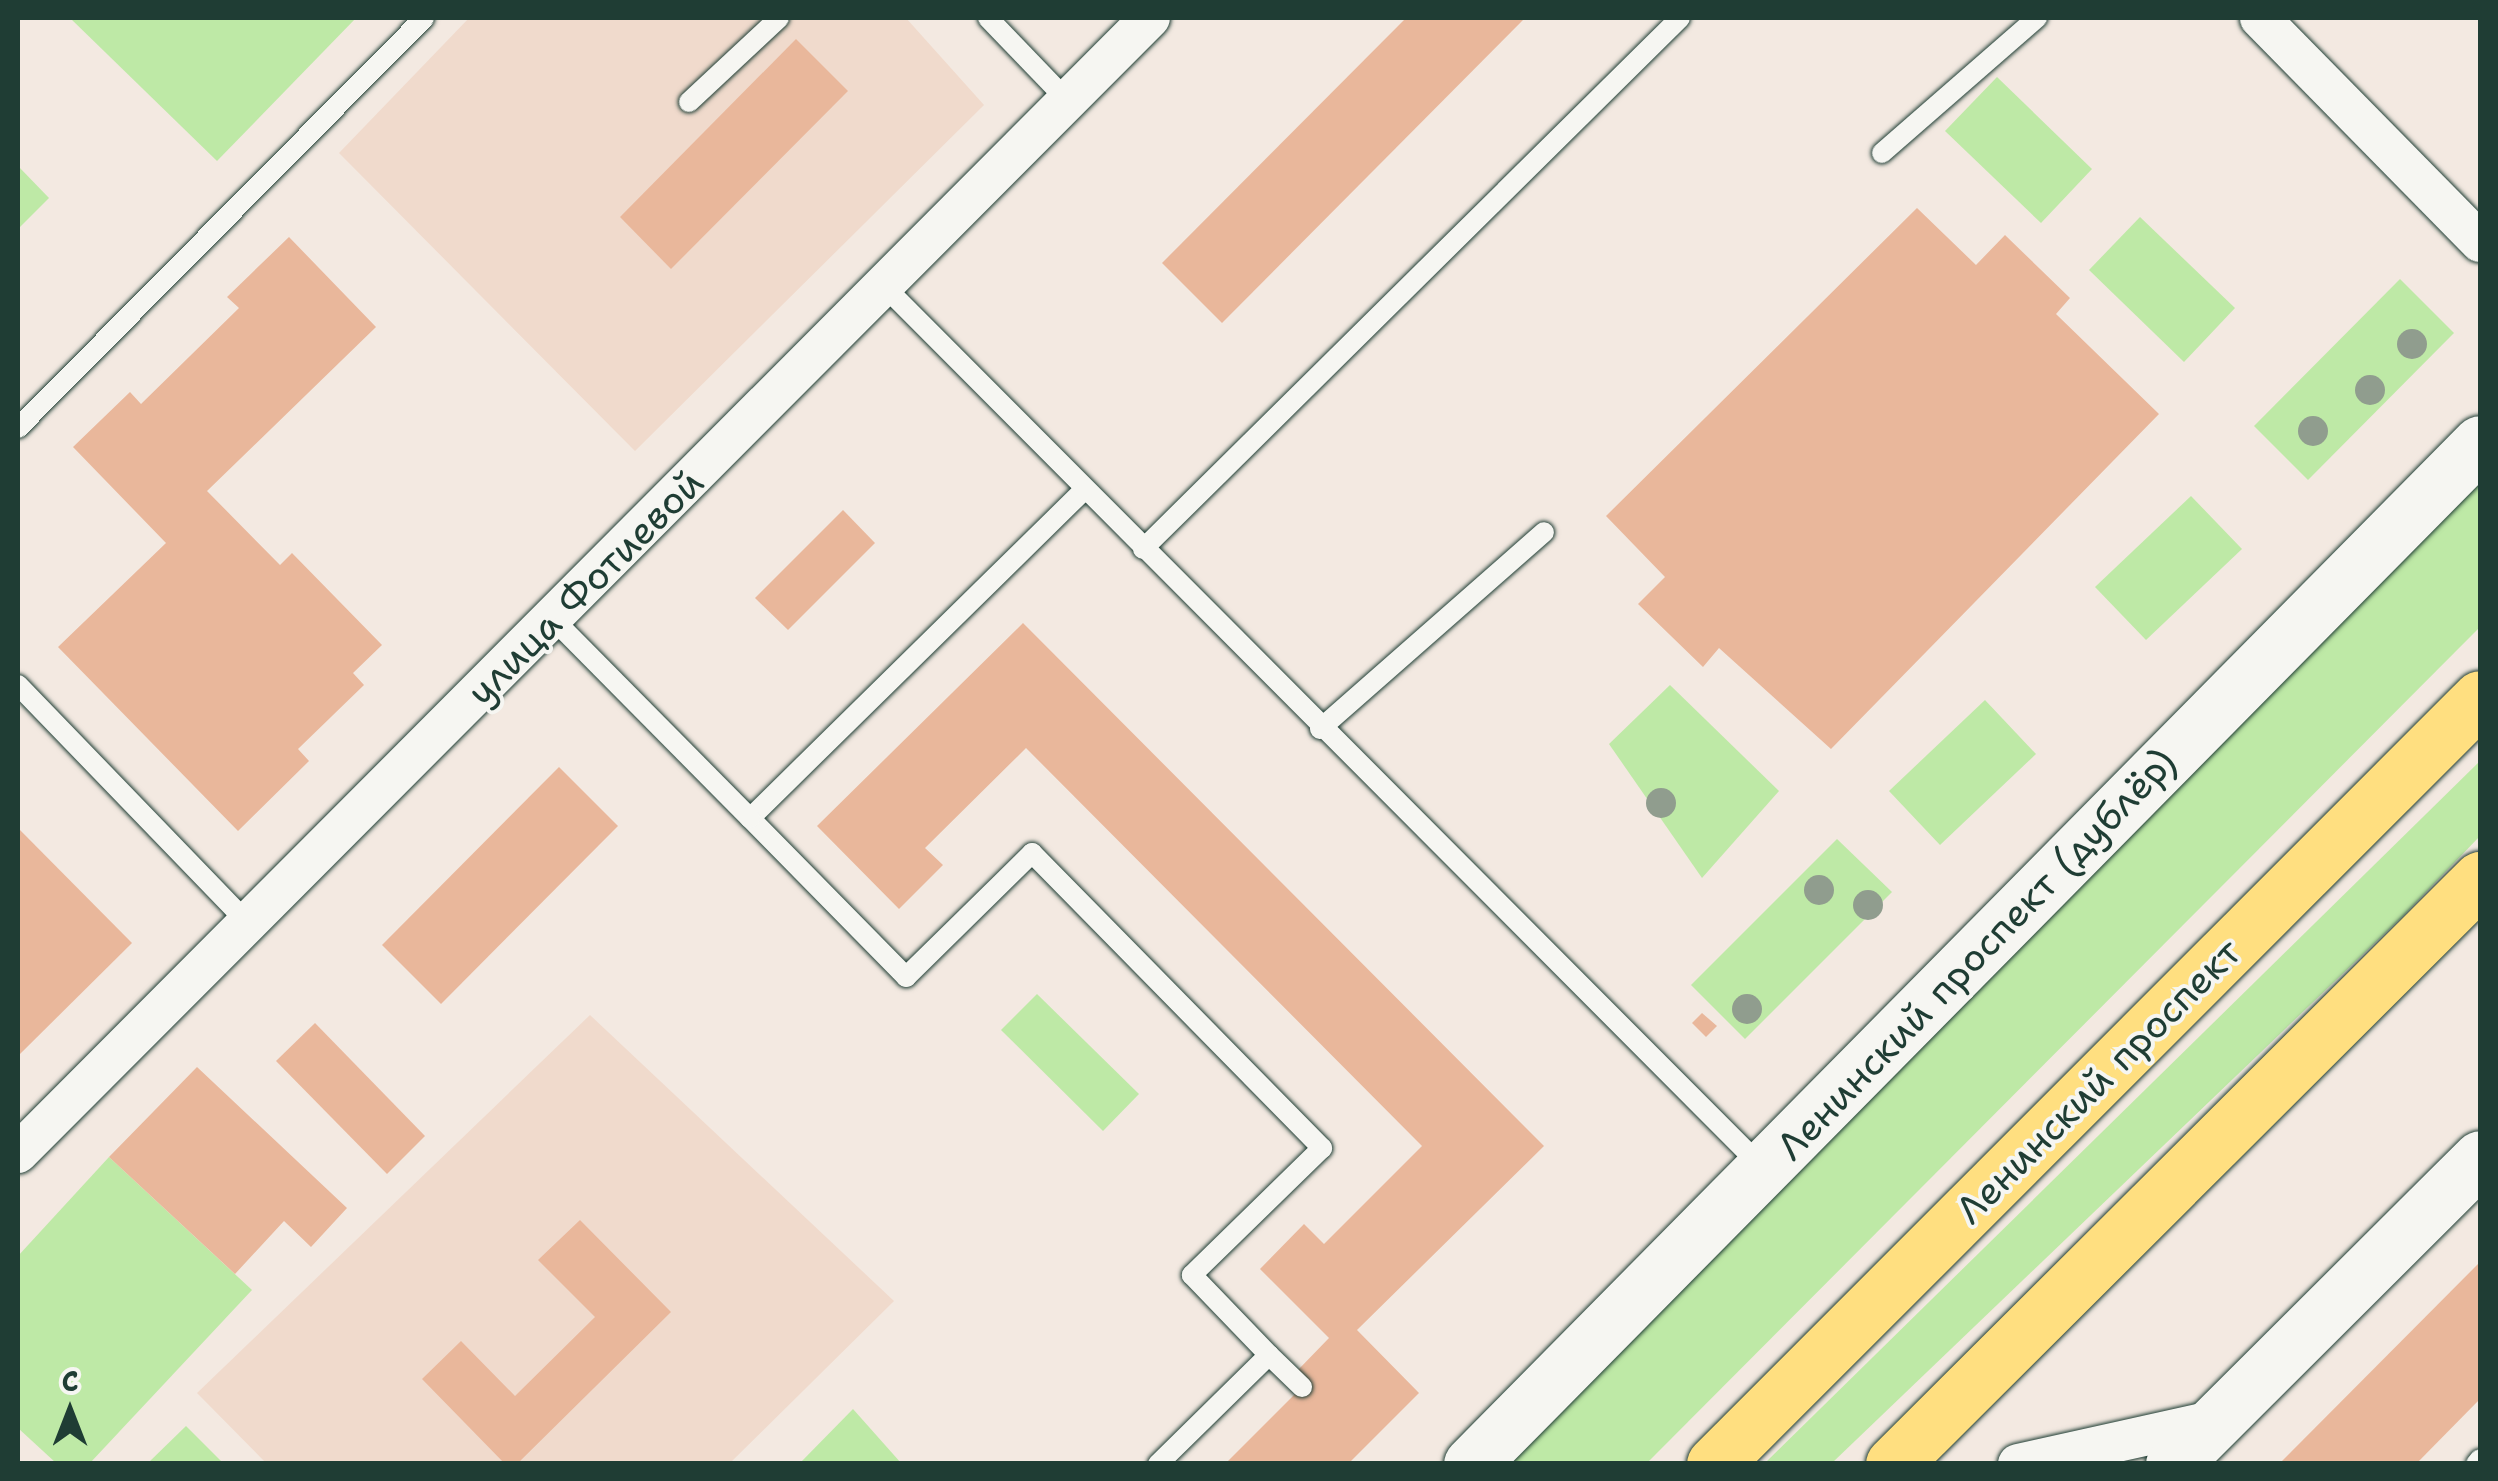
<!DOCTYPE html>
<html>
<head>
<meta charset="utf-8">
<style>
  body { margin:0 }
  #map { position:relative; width:2498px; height:1481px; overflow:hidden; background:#f3e9e1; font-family:"Shantell Sans",sans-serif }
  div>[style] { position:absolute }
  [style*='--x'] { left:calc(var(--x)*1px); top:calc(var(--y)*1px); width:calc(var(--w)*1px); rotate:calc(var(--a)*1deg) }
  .built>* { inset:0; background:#f0dacc }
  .green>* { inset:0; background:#bee9a6 }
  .building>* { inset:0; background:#e9b79b }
  .roads { filter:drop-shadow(0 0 2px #1f3d34) drop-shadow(0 0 2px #1f3d34) }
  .lane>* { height:20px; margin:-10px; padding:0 10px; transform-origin:10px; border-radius:10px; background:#f6f6f2 }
  .street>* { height:40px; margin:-20px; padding:0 20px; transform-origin:20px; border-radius:20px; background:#f6f6f2 }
  .secondary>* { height:55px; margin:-27.5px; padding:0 27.5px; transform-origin:27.5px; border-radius:27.5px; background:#f6f6f2 }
  .primary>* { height:55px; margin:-27.5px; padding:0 27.5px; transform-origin:27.5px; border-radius:27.5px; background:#ffdf80 }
  .trees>* { width:30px; height:30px; margin:-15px; border-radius:50%; background:#909d8e }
  span { translate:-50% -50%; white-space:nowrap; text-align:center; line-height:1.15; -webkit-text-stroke:8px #f6f6f2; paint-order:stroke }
  .street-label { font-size:38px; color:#1f3d34 }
  .frame { position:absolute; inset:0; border:20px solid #1f3d34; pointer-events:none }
  .north { position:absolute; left:20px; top:1361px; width:100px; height:100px; -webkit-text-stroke:8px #f6f6f2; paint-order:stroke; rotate:0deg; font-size:28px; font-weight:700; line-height:40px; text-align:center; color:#1f3d34 }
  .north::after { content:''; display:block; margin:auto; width:35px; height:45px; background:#1f3d34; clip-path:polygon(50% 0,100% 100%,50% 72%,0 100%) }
</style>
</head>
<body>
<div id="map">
  <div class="built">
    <i style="clip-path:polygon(469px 18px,906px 18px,984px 105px,635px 451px,339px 153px)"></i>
    <i style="clip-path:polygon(590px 1015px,894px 1301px,730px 1463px,266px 1463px,197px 1393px)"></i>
  </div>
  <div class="green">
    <i style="clip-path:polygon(70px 18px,356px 18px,217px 161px)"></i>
    <i style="clip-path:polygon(1997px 77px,2092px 169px,2041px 223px,1945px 131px)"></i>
    <i style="clip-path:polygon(18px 166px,49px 198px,18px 229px)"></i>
    <i style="clip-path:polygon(2140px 217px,2235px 308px,2184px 362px,2089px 270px)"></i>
    <i style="clip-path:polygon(2400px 279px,2454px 333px,2308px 480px,2254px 426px)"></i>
    <i style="clip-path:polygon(2480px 472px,2480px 627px,1647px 1463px,1493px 1464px)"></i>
    <i style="clip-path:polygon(2191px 496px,2242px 549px,2146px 640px,2095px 587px)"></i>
    <i style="clip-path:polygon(1670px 685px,1779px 791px,1702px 878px,1609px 744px)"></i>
    <i style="clip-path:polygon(1985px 700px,2036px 754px,1940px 845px,1889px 791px)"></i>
    <i style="clip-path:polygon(2480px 761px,2480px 836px,2403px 916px,1832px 1463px,1765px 1463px)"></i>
    <i style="clip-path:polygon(1837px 839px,1892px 892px,1745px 1039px,1691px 985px)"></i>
    <i style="clip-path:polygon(1037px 994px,1139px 1094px,1103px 1131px,1001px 1030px)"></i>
    <i style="clip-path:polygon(109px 1157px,252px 1290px,90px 1463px,56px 1463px,18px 1428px,18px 1256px)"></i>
    <i style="clip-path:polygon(853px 1409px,901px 1463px,800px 1463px)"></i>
    <i style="clip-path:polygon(186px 1426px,223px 1463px,148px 1463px)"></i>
  </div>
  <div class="building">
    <i style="clip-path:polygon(1406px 18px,1525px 18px,1222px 323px,1162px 263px)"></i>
    <i style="clip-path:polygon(796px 39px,848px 91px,671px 269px,620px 217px)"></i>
    <i style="clip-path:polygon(1917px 208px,1976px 265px,2005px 235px,2070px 298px,2056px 314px,2159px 414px,1831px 749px,1719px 648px,1703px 667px,1638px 604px,1665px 577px,1606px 516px)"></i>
    <i style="clip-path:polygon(289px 237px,376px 327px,207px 491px,280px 565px,292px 553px,382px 645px,353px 673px,364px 685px,298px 749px,309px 761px,238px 831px,58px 647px,166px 543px,73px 447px,130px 392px,141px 404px,239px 308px,227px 297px)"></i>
    <i style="clip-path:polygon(843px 510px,875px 543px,788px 630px,755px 598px)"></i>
    <i style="clip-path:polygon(1023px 623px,1544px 1146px,1357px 1330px,1419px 1393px,1348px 1464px,1225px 1464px,1302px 1387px,1297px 1371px,1329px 1338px,1260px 1269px,1304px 1224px,1324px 1244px,1422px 1146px,1026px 748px,925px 848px,943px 865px,899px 909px,817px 826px)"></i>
    <i style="clip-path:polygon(559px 767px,618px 826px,441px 1004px,382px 945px)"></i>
    <i style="clip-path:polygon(18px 828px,132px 943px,18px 1056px)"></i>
    <i style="clip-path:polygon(1702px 1013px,1717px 1026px,1706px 1037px,1692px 1023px)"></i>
    <i style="clip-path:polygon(315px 1023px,425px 1136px,387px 1174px,276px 1061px)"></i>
    <i style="clip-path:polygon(197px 1067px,347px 1208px,311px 1247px,284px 1221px,235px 1274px,109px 1157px)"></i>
    <i style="clip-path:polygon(580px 1220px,671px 1312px,517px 1464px,505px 1464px,422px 1379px,461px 1341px,515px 1396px,595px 1317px,538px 1260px)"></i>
    <i style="clip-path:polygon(2480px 1262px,2480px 1399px,2416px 1464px,2279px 1464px)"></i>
  </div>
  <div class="roads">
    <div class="lane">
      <i style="--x:988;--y:18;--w:112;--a:46.1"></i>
      <i style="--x:689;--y:102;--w:123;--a:-43"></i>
      <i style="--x:1882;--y:153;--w:206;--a:-41.1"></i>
      <i style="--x:886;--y:288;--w:1242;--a:45.1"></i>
      <i style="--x:18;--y:428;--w:577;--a:-45.28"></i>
      <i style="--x:1084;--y:490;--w:468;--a:135.5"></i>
      <i style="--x:750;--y:818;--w:223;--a:45.5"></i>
      <i style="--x:906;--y:977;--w:177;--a:-44.5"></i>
      <i style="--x:1032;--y:853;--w:414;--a:45.5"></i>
      <i style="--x:1322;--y:1148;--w:182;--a:135.7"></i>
      <i style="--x:1192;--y:1275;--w:111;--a:46.1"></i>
      <i style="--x:1269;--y:1355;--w:156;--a:135.5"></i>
      <i style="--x:1143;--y:549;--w:755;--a:-44.68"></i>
      <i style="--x:553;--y:619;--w:280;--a:45.3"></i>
      <i style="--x:18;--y:685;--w:331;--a:46"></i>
      <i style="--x:1320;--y:729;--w:298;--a:-41.3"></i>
      <i style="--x:1269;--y:1355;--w:46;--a:44.1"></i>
      <i style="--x:2476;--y:1464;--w:6;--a:-51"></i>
    </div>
    <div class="street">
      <i style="--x:2260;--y:18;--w:314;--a:45.5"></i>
      <i style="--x:18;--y:1153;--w:1603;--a:-45.08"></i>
      <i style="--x:2018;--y:1464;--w:204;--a:-12.5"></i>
    </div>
    <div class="secondary">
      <i style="--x:1471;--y:1464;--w:1435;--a:-45.34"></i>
      <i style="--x:2173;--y:1464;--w:433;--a:-44.9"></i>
    </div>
    <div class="primary">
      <i style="--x:1714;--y:1464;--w:1083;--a:-45"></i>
      <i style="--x:1893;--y:1464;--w:829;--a:-44.9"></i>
    </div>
  </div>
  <div class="trees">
    <i style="left:2412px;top:344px"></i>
    <i style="left:2370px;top:390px"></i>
    <i style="left:2313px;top:431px"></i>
    <i style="left:1661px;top:803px"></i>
    <i style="left:1819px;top:890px"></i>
    <i style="left:1868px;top:905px"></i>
    <i style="left:1747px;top:1009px"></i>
  </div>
  <div class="street-label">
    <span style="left:585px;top:587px;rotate:-45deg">улица Фотиевой</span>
    <span style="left:1976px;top:954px;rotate:-46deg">Ленинский проспект (дублёр)</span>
    <span style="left:2098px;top:1081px;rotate:-45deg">Ленинский проспект</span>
  </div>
  <div class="frame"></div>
  <div class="north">С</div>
</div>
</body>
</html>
